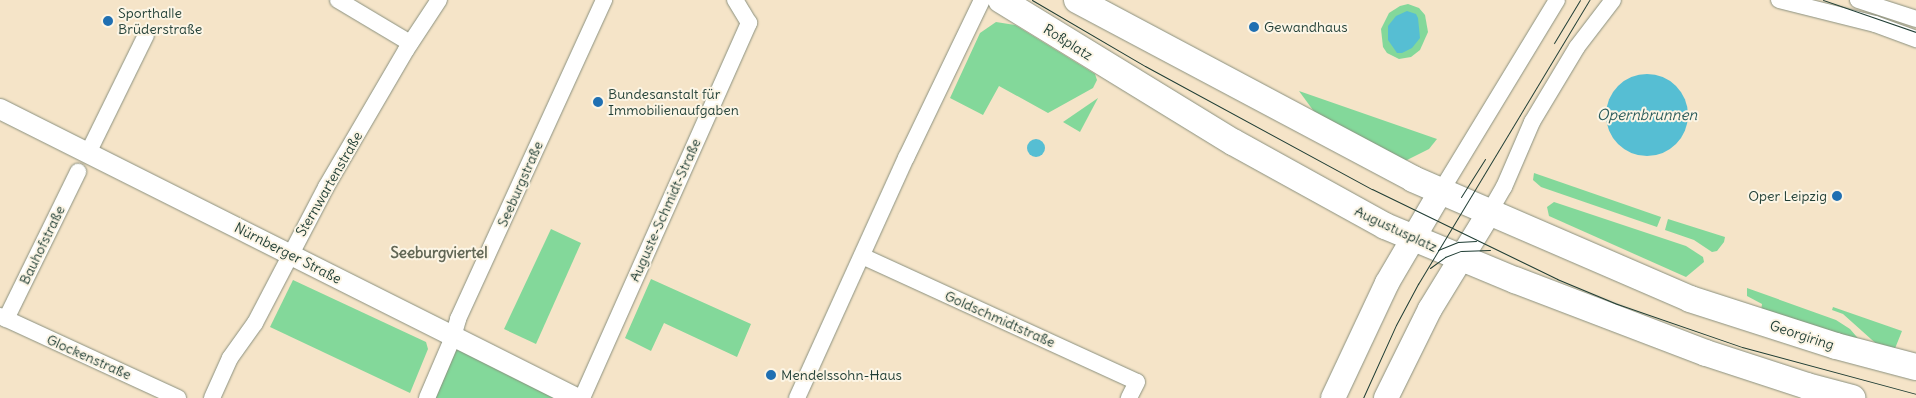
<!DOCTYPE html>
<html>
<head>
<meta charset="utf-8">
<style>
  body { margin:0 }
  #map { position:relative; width:1916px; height:398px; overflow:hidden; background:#f5e4c8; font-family:Delius,sans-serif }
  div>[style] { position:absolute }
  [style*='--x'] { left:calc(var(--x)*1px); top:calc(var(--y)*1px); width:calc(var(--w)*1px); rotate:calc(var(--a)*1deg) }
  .green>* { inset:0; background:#83d89a }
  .water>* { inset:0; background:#56bed3 }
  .round { border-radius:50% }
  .roads { filter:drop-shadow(0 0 1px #8a907e) drop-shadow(0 0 1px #8a907e) }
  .minor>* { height:16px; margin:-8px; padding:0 8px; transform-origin:8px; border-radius:8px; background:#fff }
  .tertiary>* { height:20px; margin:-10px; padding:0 10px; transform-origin:10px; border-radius:10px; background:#fff }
  .secondary>* { height:24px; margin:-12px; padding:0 12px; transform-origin:12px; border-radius:12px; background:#fff }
  .primary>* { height:26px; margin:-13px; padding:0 13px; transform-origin:13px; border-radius:13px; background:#fff }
  .tram>* { height:1px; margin:-0.5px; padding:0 0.5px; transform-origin:0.5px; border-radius:0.5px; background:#1f3d34 }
  .dots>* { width:14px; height:14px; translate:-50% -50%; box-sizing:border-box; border:2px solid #fcf5e5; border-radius:50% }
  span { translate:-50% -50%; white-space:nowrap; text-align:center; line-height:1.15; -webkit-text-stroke:4px #fcf5e5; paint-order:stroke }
  .poi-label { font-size:14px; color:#1f3d34 }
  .left { translate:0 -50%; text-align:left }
  .right { translate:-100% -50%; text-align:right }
  .street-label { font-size:14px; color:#1f3d34 }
  .water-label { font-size:15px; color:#2d5d5c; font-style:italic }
  .neighbourhood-label { font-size:15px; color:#626756; font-weight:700 }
</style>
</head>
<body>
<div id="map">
  <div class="green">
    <i style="clip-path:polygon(1408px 4px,1419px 8px,1425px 15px,1428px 32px,1420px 50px,1411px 57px,1399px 59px,1387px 53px,1383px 47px,1381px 29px,1389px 13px,1400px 6px)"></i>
    <i style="clip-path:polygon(996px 22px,1015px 25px,1095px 74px,1097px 80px,1093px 88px,1048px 113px,999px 86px,983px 115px,950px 98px,980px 33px)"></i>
    <i style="clip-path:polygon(1299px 91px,1437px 139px,1429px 149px,1405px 161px,1318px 117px)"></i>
    <i style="clip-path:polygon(1098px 98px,1080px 132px,1063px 122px)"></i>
    <i style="clip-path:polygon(1534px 173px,1661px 217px,1657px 227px,1541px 187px,1533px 180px)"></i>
    <i style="clip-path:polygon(1554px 202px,1686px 246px,1703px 257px,1704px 262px,1686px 277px,1549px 216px,1547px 207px)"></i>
    <i style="clip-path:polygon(1668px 219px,1725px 237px,1724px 242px,1717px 251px,1712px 252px,1694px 240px,1665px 230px)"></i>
    <i style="clip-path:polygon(551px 229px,581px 243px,536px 344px,504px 329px)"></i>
    <i style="clip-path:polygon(651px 279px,751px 324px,737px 357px,664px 323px,651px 351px,625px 338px)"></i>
    <i style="clip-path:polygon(293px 280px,426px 342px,428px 349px,410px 393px,270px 327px)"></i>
    <i style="clip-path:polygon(1747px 288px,1836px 320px,1850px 329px,1862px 343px,1761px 311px,1762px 304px,1747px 296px)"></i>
    <i style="clip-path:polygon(1833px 307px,1902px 331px,1894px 351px,1881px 348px,1843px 314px,1832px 310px)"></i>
    <i style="clip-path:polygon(453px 337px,576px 398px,427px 398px)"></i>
  </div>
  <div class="water">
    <i style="clip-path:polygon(1407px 11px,1416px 14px,1418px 18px,1420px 38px,1412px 48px,1402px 53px,1397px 53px,1388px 40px,1388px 26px,1396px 16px)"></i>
    <i class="round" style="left:1606px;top:74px;width:82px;height:82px"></i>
    <i class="round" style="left:1027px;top:139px;width:18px;height:18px"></i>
  </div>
  <div class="roads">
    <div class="minor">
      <i style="--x:338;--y:0;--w:84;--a:30.8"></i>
      <i style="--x:1779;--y:0;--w:99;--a:14"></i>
      <i style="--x:1875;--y:24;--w:44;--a:20.1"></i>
      <i style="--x:1858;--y:0;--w:61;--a:18.1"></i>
      <i style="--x:88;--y:153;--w:131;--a:-63.8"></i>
      <i style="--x:1441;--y:191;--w:223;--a:-58.7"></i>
      <i style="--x:1490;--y:211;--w:28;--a:-60"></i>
      <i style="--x:1504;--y:187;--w:71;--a:-66.7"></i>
      <i style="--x:1532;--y:122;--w:87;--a:-59"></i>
      <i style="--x:1577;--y:47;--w:59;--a:-52.5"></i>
      <i style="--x:862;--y:256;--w:302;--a:24.6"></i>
      <i style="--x:1137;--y:382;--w:18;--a:117"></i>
      <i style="--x:0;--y:316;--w:196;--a:24.7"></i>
      <i style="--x:6;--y:319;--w:164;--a:-63.9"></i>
      <i style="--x:212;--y:398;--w:44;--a:-65.8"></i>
      <i style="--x:230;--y:358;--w:43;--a:-54.5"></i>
      <i style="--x:255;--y:323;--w:153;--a:-62.4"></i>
      <i style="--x:326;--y:187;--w:159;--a:-59.7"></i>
      <i style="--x:406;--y:50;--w:60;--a:-56.6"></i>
      <i style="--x:427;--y:398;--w:66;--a:-66.9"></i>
      <i style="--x:453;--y:337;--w:19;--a:-74"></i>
      <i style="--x:458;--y:319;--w:351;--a:-65.4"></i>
      <i style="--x:582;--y:398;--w:411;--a:-66"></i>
      <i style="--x:749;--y:23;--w:27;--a:-121"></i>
      <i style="--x:797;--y:398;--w:264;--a:-65.6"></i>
      <i style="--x:906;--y:158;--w:175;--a:-64.3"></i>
    </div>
    <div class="tertiary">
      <i style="--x:0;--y:109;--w:644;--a:26.64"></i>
    </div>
    <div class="secondary">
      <i style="--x:1333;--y:398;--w:127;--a:-64.8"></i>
      <i style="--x:1387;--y:283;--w:107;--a:-59.6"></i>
      <i style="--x:1386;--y:398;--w:99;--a:-63.7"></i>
      <i style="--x:1430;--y:309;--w:115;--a:-58.5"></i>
    </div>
    <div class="primary">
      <i style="--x:1001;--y:0;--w:272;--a:31.5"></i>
      <i style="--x:1233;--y:142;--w:174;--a:28.9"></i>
      <i style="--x:1385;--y:226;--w:141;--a:22.6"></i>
      <i style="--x:1515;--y:280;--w:204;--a:20.9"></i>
      <i style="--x:1706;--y:353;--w:106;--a:18.1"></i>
      <i style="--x:1807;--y:386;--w:47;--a:14.9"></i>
      <i style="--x:1077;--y:0;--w:381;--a:28"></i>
      <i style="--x:1413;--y:179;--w:302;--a:23.4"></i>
      <i style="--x:1690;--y:299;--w:153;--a:17.8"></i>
      <i style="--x:1836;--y:346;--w:83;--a:14.7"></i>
    </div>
  </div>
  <div class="tram">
    <i style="--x:1032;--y:0;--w:131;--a:30.3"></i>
    <i style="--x:1145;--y:66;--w:258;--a:28.5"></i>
    <i style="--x:1372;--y:189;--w:206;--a:25.9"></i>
    <i style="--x:1557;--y:279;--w:65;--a:22.6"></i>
    <i style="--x:1617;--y:304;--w:132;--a:19"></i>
    <i style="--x:1742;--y:347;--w:180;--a:15.1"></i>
    <i style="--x:1823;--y:0;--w:98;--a:19"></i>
    <i style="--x:1554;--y:43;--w:50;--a:-58.8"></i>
    <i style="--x:1461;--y:197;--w:45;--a:-57.7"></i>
    <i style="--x:1438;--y:250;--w:22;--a:-22"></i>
    <i style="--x:1458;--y:242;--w:18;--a:-3"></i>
    <i style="--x:1430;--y:268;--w:19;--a:-36"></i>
    <i style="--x:1445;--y:257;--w:17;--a:-21"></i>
    <i style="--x:1461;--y:251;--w:29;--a:-2"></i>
    <i style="--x:1363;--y:398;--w:80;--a:-65.7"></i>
    <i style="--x:1396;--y:325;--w:47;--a:-61.8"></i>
    <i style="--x:1418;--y:284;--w:332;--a:-58.9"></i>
  </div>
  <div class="dots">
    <i style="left:108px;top:21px;background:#1f6fb2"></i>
    <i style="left:1254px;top:27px;background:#1f6fb2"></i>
    <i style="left:598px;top:102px;background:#1f6fb2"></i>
    <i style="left:1837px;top:196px;background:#1f6fb2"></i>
    <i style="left:771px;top:375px;background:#1f6fb2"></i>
  </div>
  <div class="poi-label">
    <span class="left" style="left:118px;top:21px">Sporthalle<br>Brüderstraße</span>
    <span class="left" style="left:1264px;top:27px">Gewandhaus</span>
    <span class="left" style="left:608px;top:102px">Bundesanstalt für<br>Immobilienaufgaben</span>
    <span class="right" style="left:1827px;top:196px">Oper Leipzig</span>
    <span class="left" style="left:781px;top:375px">Mendelssohn-Haus</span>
  </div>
  <div class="street-label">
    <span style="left:1068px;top:42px;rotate:32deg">Roßplatz</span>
    <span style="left:329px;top:184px;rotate:-60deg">Sternwartenstraße</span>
    <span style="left:520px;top:184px;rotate:-66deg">Seeburgstraße</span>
    <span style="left:665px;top:210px;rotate:-66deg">Auguste-Schmidt-Straße</span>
    <span style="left:1396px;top:229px;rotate:25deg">Augustusplatz</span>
    <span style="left:42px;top:245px;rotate:-64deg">Bauhofstraße</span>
    <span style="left:288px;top:253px;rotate:27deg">Nürnberger Straße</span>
    <span style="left:1000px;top:319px;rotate:24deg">Goldschmidtstraße</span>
    <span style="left:1802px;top:335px;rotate:18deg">Georgiring</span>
    <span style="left:89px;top:357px;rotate:24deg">Glockenstraße</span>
  </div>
  <div class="water-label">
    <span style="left:1647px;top:115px">Opernbrunnen</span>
  </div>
  <div class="neighbourhood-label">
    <span style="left:439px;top:253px">Seeburgviertel</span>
  </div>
</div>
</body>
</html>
